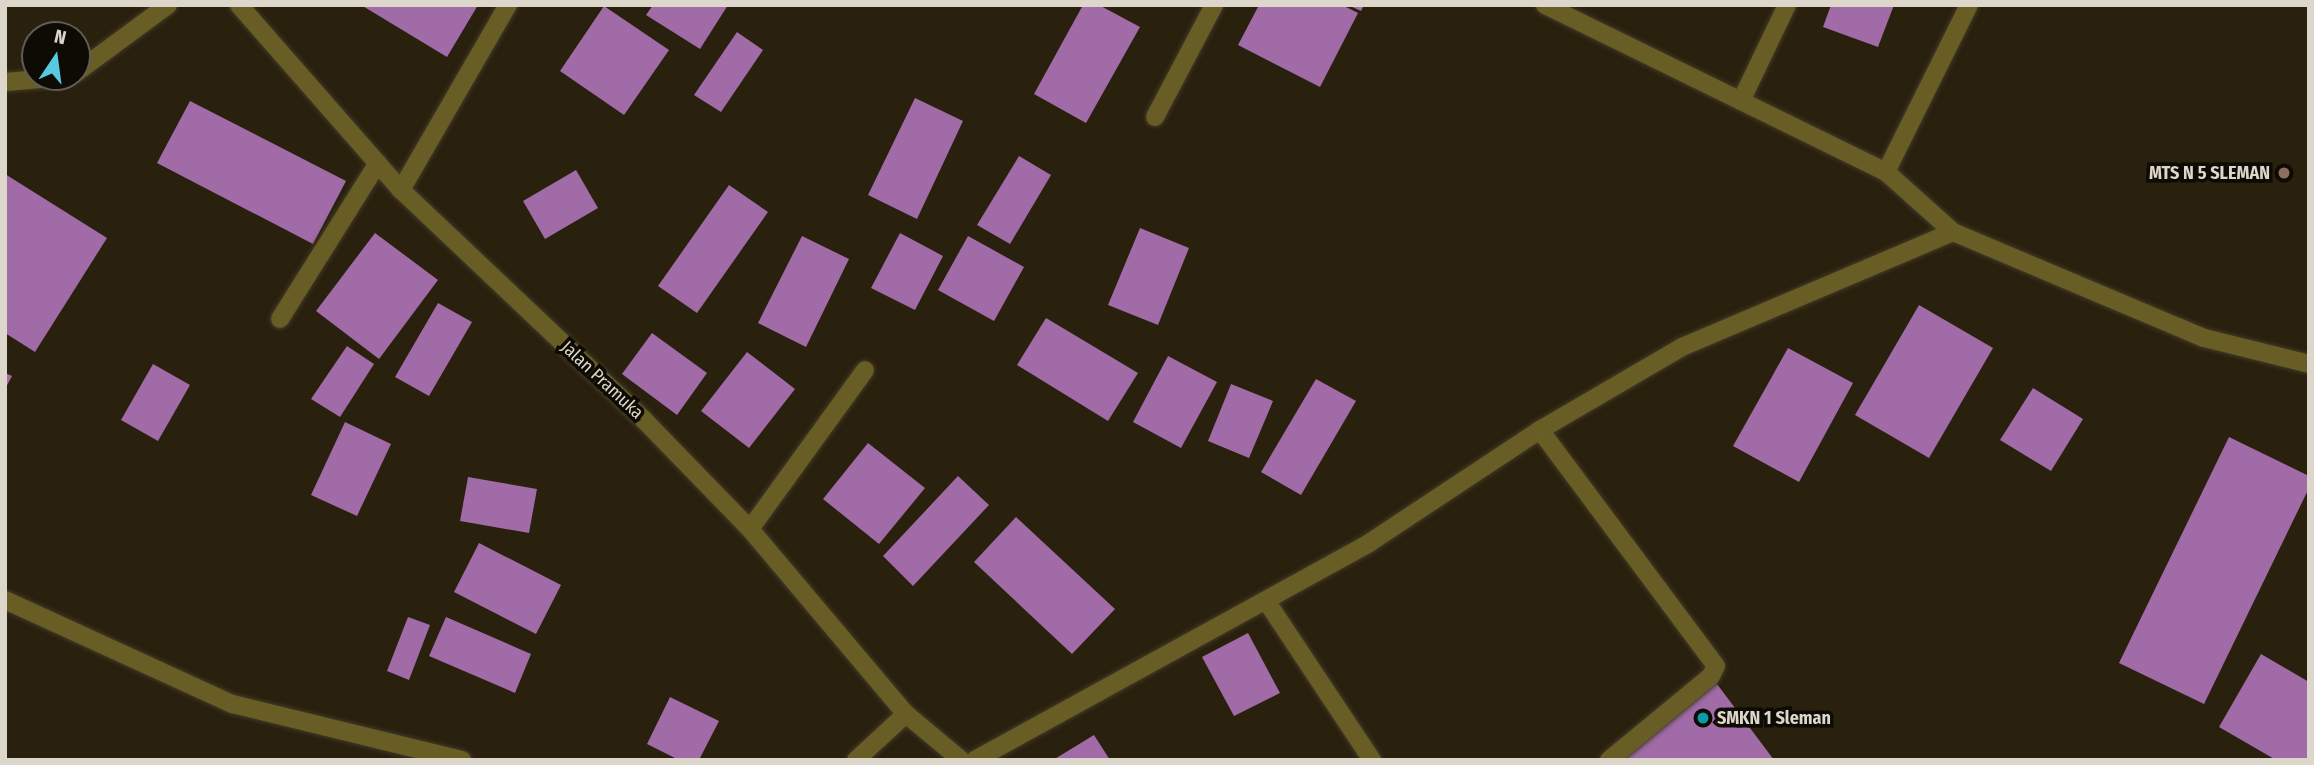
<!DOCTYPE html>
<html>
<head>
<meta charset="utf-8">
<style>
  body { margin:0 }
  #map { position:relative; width:2314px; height:765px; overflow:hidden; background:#29200d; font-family:"Fira Sans Condensed",sans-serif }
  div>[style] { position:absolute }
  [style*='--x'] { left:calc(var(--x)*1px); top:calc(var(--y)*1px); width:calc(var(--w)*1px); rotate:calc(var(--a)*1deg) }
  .building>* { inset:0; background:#a06ba7 }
  .roads { filter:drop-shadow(0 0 2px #423a28) drop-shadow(0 0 2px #423a28) }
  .minor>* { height:18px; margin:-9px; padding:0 9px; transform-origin:9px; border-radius:9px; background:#695d26 }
  .dots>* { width:19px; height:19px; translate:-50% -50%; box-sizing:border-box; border:4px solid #0e0a04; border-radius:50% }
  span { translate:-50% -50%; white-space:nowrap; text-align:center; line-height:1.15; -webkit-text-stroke:7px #0e0a04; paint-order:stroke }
  .poi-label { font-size:18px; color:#ddd7cb; font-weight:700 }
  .right { translate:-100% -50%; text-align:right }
  .left { translate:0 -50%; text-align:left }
  .street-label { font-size:18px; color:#ddd7cb }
  .frame { position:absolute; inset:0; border:7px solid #ddd7cb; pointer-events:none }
  .north { position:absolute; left:21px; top:21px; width:70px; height:70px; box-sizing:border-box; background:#0e0a04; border:2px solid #615c54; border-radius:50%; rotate:13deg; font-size:19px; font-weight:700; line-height:28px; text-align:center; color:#ddd7cb }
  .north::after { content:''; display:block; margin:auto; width:24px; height:32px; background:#58c9e3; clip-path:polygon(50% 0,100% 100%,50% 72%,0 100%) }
</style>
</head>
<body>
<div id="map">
  <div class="building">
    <i style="clip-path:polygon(361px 5px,478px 5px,447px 57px)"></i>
    <i style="clip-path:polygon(653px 5px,728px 5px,700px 49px,646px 15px)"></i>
    <i style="clip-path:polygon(1083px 5px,1099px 5px,1140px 27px,1086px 123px,1034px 94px)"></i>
    <i style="clip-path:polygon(1259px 5px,1342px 5px,1358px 13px,1320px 87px,1238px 45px)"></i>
    <i style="clip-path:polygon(1348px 5px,1364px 5px,1361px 11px)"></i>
    <i style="clip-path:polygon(1831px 5px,1894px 5px,1878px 47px,1823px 27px)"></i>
    <i style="clip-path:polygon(604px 6px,669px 50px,624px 115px,560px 71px)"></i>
    <i style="clip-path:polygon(737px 32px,763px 50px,721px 112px,694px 95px)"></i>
    <i style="clip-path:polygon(915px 98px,963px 121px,917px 219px,868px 195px)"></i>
    <i style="clip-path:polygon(190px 101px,346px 181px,313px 244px,157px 163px)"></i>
    <i style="clip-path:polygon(1019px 156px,1051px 175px,1010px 244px,977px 225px)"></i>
    <i style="clip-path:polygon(576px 170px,598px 208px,545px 239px,523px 201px)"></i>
    <i style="clip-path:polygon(5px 174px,107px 238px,35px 352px,5px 333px)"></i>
    <i style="clip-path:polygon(729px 185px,768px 212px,697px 313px,658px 286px)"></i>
    <i style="clip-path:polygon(1140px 228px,1189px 248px,1158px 325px,1108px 305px)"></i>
    <i style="clip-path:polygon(375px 233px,438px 280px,379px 359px,316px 311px)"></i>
    <i style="clip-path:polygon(900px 233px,943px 256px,915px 310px,871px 288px)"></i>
    <i style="clip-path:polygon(802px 236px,849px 259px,806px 347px,758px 323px)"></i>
    <i style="clip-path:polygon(968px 236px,1024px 267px,994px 321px,938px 290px)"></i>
    <i style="clip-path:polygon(438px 303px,472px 322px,429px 396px,395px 377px)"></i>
    <i style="clip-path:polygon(1919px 305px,1993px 348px,1929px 458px,1855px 415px)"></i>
    <i style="clip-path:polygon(1046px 318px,1138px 373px,1108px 421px,1017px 365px)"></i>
    <i style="clip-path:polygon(652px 333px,707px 373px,677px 415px,622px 374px)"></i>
    <i style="clip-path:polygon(347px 346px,374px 364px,340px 417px,311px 399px)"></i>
    <i style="clip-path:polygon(1788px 348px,1853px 383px,1799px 482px,1733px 446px)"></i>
    <i style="clip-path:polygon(747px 352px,795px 389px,749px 448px,701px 411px)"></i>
    <i style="clip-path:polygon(1168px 356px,1217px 382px,1181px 448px,1133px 422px)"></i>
    <i style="clip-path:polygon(153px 364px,190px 385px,158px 441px,121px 420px)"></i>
    <i style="clip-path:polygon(5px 373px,12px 376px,5px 389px)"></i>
    <i style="clip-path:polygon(1316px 379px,1356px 401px,1301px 495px,1261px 472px)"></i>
    <i style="clip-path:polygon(1231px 384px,1273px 401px,1249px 458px,1208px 441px)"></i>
    <i style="clip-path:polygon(2033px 388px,2083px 419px,2051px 471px,2000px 440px)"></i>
    <i style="clip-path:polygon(345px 422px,391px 444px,357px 516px,311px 495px)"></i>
    <i style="clip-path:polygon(2229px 437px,2309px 476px,2309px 488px,2204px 704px,2119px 663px)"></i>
    <i style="clip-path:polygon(868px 443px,925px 488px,879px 544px,823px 499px)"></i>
    <i style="clip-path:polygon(958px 476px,989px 505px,913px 586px,883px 556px)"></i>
    <i style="clip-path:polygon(468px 477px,537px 489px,529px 533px,460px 521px)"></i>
    <i style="clip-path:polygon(1016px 517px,1115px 609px,1072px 654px,974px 562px)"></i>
    <i style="clip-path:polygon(479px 543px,561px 585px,536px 634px,454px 592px)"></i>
    <i style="clip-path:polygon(408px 617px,430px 625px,409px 680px,387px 671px)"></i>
    <i style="clip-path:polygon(446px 617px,531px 654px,515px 693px,429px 656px)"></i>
    <i style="clip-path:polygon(1248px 633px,1280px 693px,1234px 716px,1202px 657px)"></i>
    <i style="clip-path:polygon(2261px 654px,2309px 682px,2308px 760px,2276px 760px,2219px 727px)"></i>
    <i style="clip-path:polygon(1711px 676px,1774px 760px,1615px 760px)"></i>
    <i style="clip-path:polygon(670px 697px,719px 721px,699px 760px,679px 760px,647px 744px)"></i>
    <i style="clip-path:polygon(1094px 735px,1110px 760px,1053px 760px)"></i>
  </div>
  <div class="roads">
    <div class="minor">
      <i style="--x:239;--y:5;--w:246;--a:48.8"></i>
      <i style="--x:401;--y:190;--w:335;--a:43.4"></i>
      <i style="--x:644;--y:420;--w:152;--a:45.8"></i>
      <i style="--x:750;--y:529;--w:242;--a:49.9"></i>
      <i style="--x:906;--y:714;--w:72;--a:39.9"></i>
      <i style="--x:1545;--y:5;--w:380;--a:26.1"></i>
      <i style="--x:1886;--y:172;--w:90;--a:41.8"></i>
      <i style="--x:77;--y:72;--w:113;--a:-36.4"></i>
      <i style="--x:5;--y:82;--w:60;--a:-4.8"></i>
      <i style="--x:1741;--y:101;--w:106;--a:-64.4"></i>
      <i style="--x:1155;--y:117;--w:127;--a:-62.2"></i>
      <i style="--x:1886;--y:172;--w:186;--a:-63.6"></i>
      <i style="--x:401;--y:190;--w:214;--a:-60"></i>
      <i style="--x:280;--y:319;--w:184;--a:-57.9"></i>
      <i style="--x:1540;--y:430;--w:294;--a:53.3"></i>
      <i style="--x:1716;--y:666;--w:11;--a:117"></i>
      <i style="--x:1711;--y:676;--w:132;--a:140.5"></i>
      <i style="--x:750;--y:529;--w:196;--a:-54.1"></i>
      <i style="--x:5;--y:600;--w:250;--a:24.6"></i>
      <i style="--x:232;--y:704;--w:237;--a:13.7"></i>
      <i style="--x:1267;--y:602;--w:190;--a:56.4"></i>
      <i style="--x:856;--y:760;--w:68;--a:-42.6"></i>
      <i style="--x:975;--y:760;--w:450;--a:-28.8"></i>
      <i style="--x:1369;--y:543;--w:205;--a:-33.5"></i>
      <i style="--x:1540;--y:430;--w:164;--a:-30.3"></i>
      <i style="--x:1682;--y:347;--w:294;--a:-23"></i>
      <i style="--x:1953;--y:232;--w:272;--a:22.9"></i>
      <i style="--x:2204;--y:338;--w:108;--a:13.9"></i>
    </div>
  </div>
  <div class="dots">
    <i style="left:2284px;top:173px;background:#8d6e63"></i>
    <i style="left:1703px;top:718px;background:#0f9aa8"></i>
  </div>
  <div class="poi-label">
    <span class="right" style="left:2270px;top:173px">MTS N 5 SLEMAN</span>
    <span class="left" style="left:1717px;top:718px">SMKN 1 Sleman</span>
  </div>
  <div class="street-label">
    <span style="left:602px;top:380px;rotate:43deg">Jalan Pramuka</span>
  </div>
  <div class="frame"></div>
  <div class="north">N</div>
</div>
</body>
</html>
